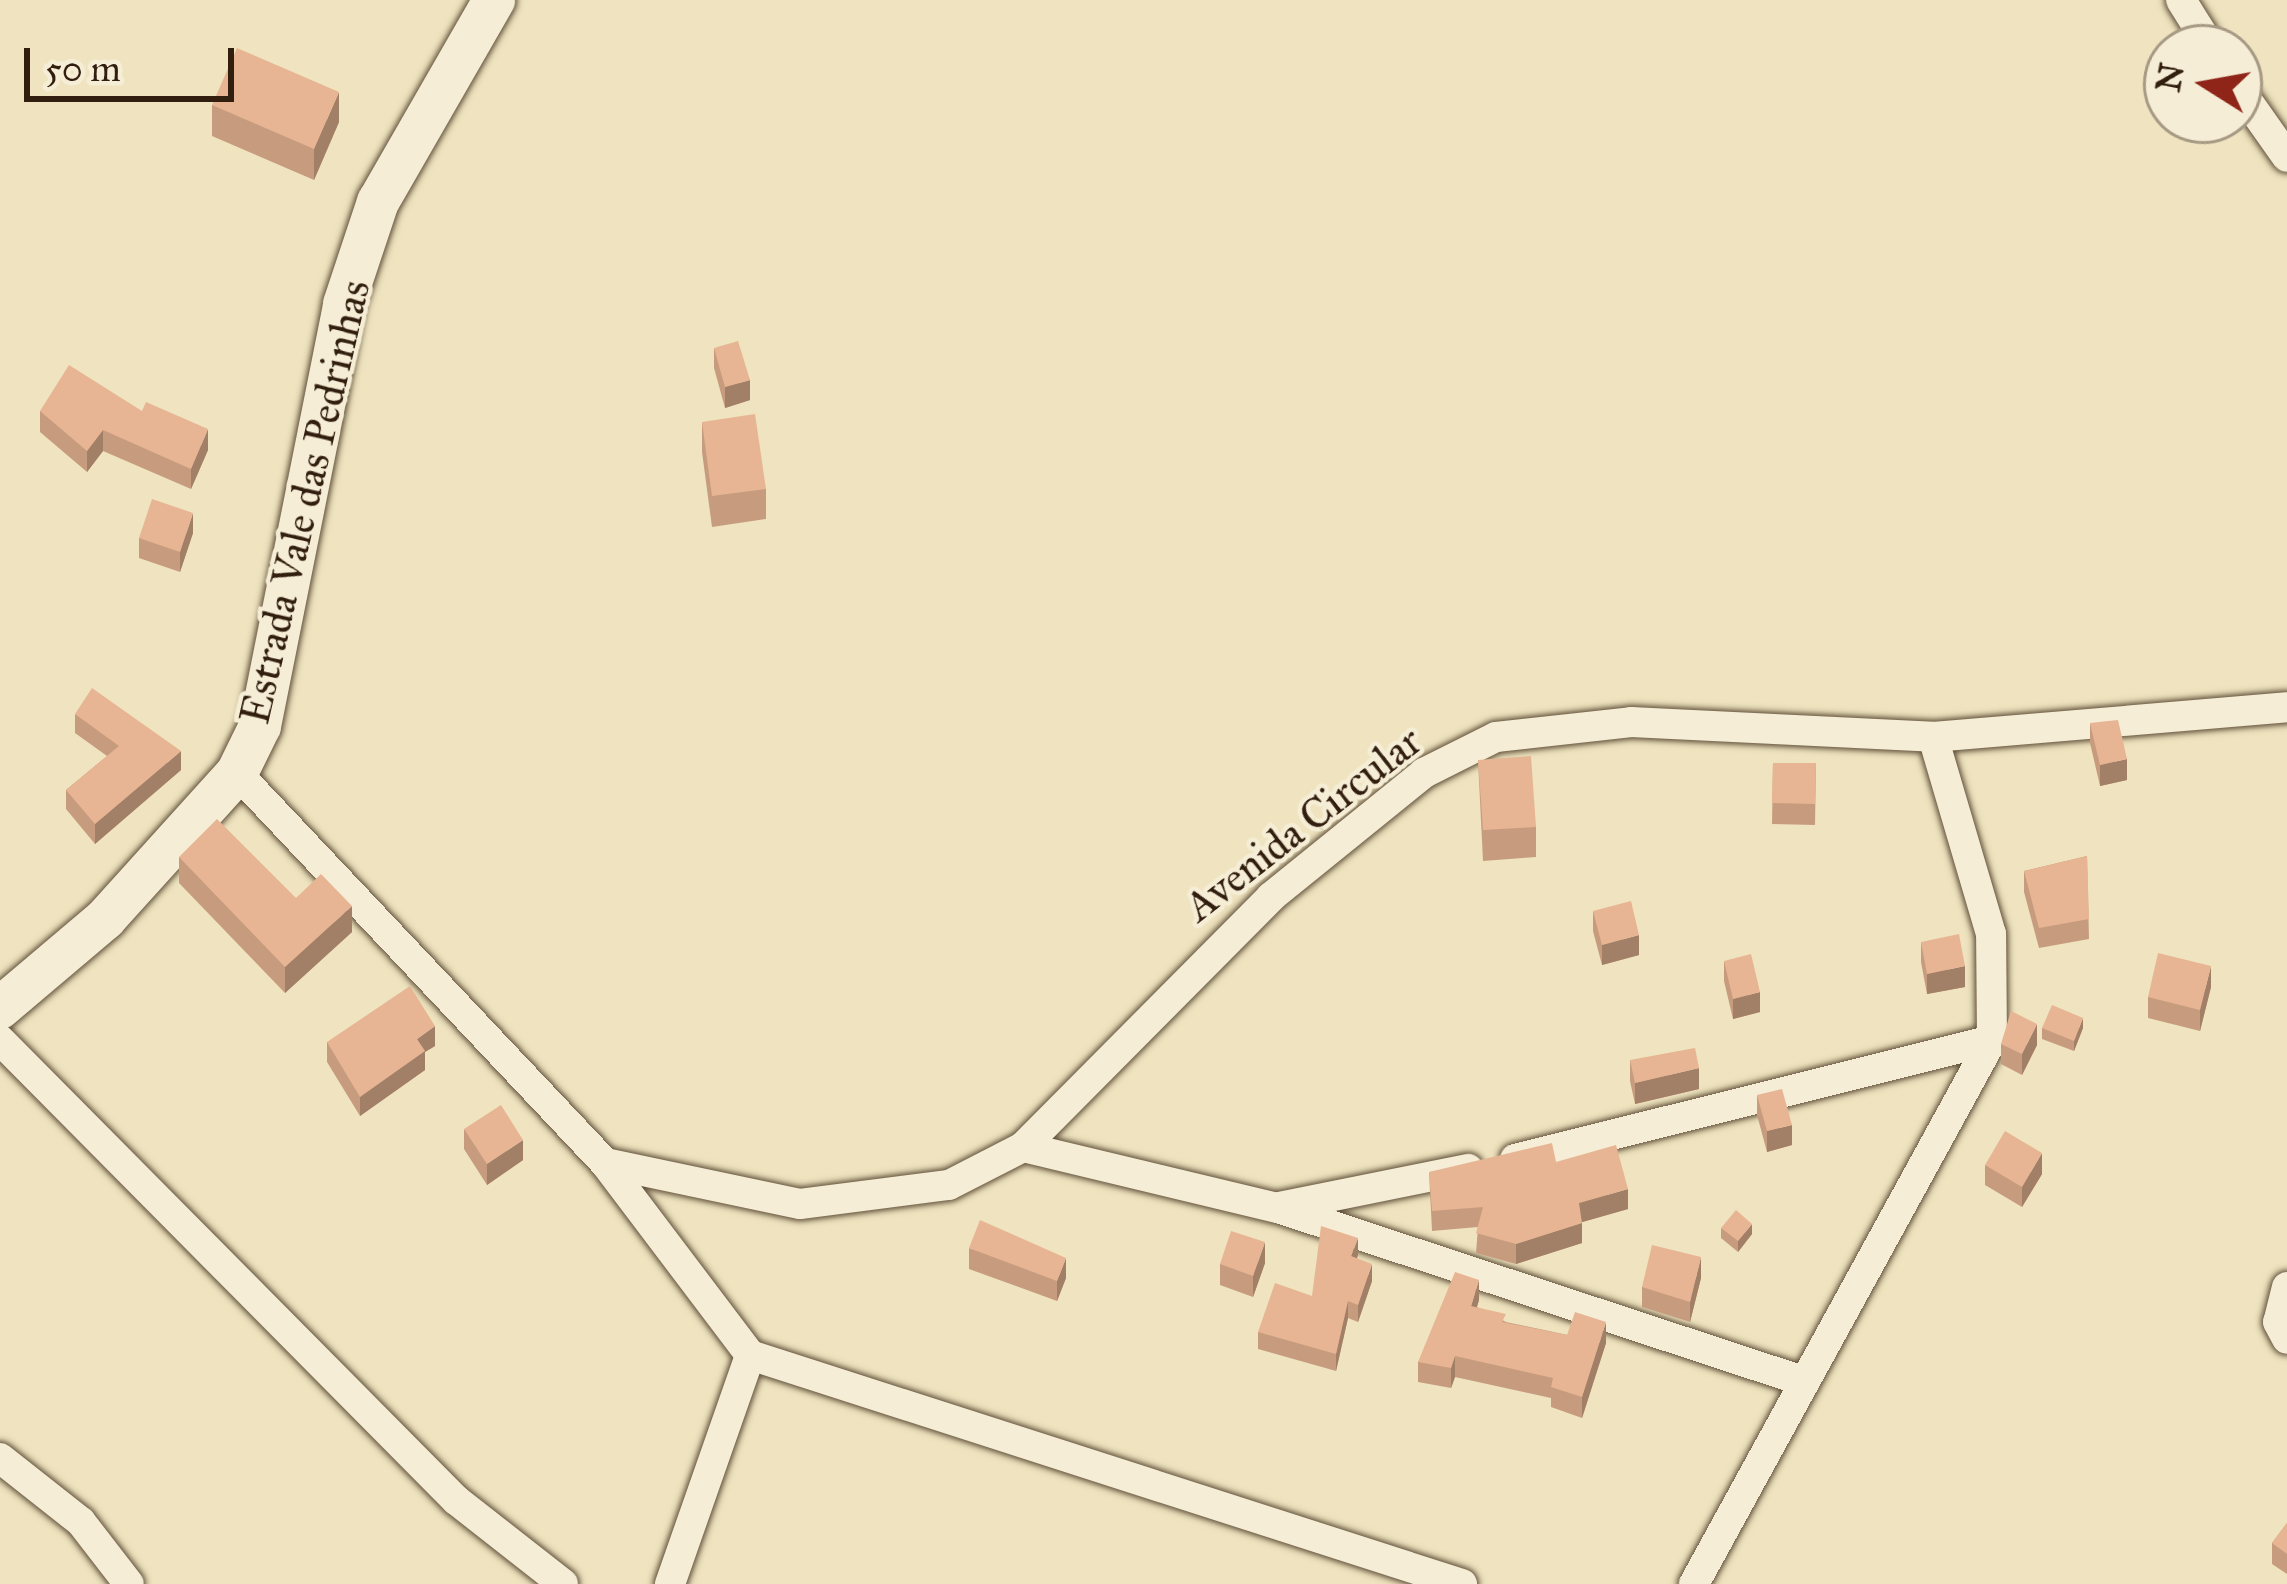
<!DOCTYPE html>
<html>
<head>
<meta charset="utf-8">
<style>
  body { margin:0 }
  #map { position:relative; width:2287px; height:1584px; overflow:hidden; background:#efe4bf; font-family:"IM FELL Great Primer",serif }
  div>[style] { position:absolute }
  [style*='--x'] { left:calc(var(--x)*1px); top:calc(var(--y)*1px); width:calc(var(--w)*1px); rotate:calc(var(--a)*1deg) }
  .roads { filter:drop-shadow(0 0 3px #60503a) drop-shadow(0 0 3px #60503a) }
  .street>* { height:30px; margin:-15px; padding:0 15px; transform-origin:15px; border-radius:15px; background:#f5edd5 }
  .secondary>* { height:42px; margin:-21px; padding:0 21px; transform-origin:21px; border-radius:21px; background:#f5edd5 }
  .wall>* { inset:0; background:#c79c7e }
  .shaded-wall>* { inset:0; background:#a27f67 }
  .building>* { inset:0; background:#e7b593 }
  span { translate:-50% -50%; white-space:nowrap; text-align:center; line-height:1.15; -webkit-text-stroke:9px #f5edd5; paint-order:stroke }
  .street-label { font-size:42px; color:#311e0e }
  .north { position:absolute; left:2143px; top:24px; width:120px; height:120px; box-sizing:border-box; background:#f5edd5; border:3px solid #a79a85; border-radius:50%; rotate:281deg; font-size:33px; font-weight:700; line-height:48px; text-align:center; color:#311e0e }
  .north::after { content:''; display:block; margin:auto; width:42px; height:54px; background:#8f2418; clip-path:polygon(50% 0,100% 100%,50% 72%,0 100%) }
  .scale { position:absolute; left:24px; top:48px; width:210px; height:54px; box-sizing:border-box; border:6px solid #311e0e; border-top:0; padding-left:15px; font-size:36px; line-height:42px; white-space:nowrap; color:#311e0e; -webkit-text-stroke:9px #f5edd5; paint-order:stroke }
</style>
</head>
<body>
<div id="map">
  <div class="roads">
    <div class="street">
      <i style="--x:2181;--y:0;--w:57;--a:58"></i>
      <i style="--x:2239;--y:89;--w:83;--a:54.8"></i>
      <i style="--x:237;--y:773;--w:536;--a:46.66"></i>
      <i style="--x:605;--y:1163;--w:241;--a:52.9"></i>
      <i style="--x:750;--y:1355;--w:748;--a:17.83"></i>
      <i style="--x:0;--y:1040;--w:648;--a:45.25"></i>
      <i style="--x:456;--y:1500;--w:136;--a:38.1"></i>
      <i style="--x:1023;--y:1147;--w:262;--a:13.5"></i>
      <i style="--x:1278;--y:1208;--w:553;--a:18.24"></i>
      <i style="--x:1515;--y:1159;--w:492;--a:-14"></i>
      <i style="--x:605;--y:1163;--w:199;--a:11.9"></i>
      <i style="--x:800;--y:1204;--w:150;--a:-7.3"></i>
      <i style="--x:949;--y:1185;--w:83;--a:-27.2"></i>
      <i style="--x:1023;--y:1147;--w:352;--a:-45.2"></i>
      <i style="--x:1271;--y:897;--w:197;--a:-39"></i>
      <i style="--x:1424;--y:773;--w:80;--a:-26.6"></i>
      <i style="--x:1496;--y:737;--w:136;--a:-6.3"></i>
      <i style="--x:1631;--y:722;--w:302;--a:2.8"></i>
      <i style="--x:1933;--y:737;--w:355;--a:-4.8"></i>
      <i style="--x:1279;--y:1207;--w:193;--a:-11.4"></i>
      <i style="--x:2287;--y:1287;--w:36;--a:104"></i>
      <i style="--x:2278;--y:1322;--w:19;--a:62"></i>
      <i style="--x:0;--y:1458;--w:103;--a:38.3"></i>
      <i style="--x:81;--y:1522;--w:78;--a:52.3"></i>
      <i style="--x:670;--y:1584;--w:243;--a:-70.7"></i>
      <i style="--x:1694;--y:1584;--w:620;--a:-61.29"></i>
      <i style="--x:1992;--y:1040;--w:106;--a:-90.5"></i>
      <i style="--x:1991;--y:934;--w:205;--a:-106.4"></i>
    </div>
    <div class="secondary">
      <i style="--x:0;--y:1008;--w:138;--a:-40.3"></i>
      <i style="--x:105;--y:919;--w:197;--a:-47.9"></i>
      <i style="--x:237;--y:773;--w:52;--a:-63.9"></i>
      <i style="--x:260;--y:726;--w:430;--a:-78.7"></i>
      <i style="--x:344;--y:304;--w:108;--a:-71.6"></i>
      <i style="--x:378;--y:202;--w:233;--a:-60.1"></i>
    </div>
  </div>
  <div class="wall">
    <i style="clip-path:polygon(212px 105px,339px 122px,314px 180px,212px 136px)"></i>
    <i style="clip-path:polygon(714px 348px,750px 400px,725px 408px,714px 368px)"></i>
    <i style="clip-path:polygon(40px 411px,142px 411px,208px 450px,191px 489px,103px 451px,87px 472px,40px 432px)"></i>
    <i style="clip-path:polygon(702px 422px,766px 489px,766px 519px,712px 527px,702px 452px)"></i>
    <i style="clip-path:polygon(193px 533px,180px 572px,139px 558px,139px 538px)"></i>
    <i style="clip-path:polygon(75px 714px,181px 770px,95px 844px,66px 809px,66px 790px,107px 756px,75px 733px)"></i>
    <i style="clip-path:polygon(2090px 723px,2127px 780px,2100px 786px,2090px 743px)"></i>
    <i style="clip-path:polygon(1478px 760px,1536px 827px,1536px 857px,1483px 861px)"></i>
    <i style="clip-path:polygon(1773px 763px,1816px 763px,1815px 825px,1772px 824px)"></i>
    <i style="clip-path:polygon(2087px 856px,2089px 939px,2039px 948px,2024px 892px,2024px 871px)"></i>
    <i style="clip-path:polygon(179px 857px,296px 898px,352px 932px,285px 993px,179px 883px)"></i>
    <i style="clip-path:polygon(1593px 911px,1639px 955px,1602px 965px,1593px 931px)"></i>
    <i style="clip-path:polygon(1921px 942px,1965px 987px,1927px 994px,1921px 962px)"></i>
    <i style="clip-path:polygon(1724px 961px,1760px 1012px,1733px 1019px,1724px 981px)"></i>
    <i style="clip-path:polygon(2211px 987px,2200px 1031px,2148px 1018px,2148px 997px)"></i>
    <i style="clip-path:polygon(2042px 1028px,2083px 1028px,2074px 1051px,2042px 1039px)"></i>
    <i style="clip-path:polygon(327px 1042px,435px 1046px,425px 1052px,425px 1070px,360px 1116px,327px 1062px)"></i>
    <i style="clip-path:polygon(2001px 1044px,2037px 1045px,2022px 1075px,2001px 1064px)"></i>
    <i style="clip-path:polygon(1630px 1060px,1699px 1089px,1635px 1104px,1630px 1081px)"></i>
    <i style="clip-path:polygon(1757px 1095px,1792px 1145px,1767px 1152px,1757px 1115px)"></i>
    <i style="clip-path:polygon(464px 1129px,523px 1160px,487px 1185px,464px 1149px)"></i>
    <i style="clip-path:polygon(1556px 1162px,1628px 1209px,1582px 1222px,1582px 1243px,1516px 1264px,1476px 1253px,1478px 1227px,1432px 1231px,1429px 1172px)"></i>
    <i style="clip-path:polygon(1985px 1165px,2042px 1174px,2022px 1207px,1985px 1185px)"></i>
    <i style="clip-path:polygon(1721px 1228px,1752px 1234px,1738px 1252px,1721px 1238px)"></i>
    <i style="clip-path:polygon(969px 1248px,1066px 1278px,1057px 1301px,969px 1269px)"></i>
    <i style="clip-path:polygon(1358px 1255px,1357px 1258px,1372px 1281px,1358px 1322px,1348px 1318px,1336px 1371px,1258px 1349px,1258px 1332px,1312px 1296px)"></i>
    <i style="clip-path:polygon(1265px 1263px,1253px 1297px,1220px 1285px,1220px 1264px)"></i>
    <i style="clip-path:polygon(1701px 1278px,1690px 1322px,1642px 1307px,1642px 1287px)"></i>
    <i style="clip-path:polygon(1479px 1300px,1477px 1307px,1506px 1322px,1606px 1343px,1582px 1418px,1551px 1407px,1551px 1398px,1455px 1377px,1451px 1388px,1418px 1382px,1418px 1362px)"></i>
    <i style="clip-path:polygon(2287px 1523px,2287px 1574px,2272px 1564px,2272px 1543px)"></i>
  </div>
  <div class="shaded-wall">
    <i style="clip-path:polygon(339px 92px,339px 122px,314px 180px,314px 149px)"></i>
    <i style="clip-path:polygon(750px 380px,750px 400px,725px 408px,725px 387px)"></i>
    <i style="clip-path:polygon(208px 429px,208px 450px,191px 489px,191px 469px)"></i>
    <i style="clip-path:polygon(103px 430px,103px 451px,87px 472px,87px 451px)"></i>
    <i style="clip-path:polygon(193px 513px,193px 533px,180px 572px,180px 552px)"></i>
    <i style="clip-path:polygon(181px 751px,181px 770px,95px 844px,95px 824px)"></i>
    <i style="clip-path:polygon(2127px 759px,2127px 780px,2100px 786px,2100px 765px)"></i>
    <i style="clip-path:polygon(352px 906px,352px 932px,285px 993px,285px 967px)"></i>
    <i style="clip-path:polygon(1639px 935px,1639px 955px,1602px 965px,1602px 945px)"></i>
    <i style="clip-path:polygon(1965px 966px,1965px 987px,1927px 994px,1927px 974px)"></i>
    <i style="clip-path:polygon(2211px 966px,2211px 987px,2200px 1031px,2200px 1010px)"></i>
    <i style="clip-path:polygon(1760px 992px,1760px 1012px,1733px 1019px,1733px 999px)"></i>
    <i style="clip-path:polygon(2083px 1018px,2083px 1028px,2074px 1051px,2074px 1041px)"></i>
    <i style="clip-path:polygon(2037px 1024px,2037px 1045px,2022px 1075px,2022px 1054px)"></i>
    <i style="clip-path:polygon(435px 1026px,435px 1046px,425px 1052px,425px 1070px,360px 1116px,360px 1097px,417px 1039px)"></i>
    <i style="clip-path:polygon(1699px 1068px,1699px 1089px,1635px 1104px,1635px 1083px)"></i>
    <i style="clip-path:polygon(1792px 1125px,1792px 1145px,1767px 1152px,1767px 1131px)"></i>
    <i style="clip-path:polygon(523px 1140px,523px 1160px,487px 1185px,487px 1164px)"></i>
    <i style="clip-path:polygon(2042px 1153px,2042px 1174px,2022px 1207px,2022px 1187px)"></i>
    <i style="clip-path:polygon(1628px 1189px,1628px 1209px,1579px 1223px,1579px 1203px)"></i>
    <i style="clip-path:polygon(1582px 1223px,1582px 1243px,1516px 1264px,1516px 1244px)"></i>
    <i style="clip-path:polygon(1752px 1224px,1752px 1234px,1738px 1252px,1738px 1241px)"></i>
    <i style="clip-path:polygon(1358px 1238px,1358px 1255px,1351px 1273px,1351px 1256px)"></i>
    <i style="clip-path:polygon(1265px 1242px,1265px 1263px,1253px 1297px,1253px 1276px)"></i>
    <i style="clip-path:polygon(1701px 1257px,1701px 1278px,1690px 1322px,1690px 1302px)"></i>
    <i style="clip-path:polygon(1066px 1258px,1066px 1278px,1057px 1301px,1057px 1281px)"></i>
    <i style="clip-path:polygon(1372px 1264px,1372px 1281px,1358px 1322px,1358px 1305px)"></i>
    <i style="clip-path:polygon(1479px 1280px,1479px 1300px,1471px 1326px,1471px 1306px)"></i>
    <i style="clip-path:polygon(1348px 1301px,1348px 1318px,1336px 1371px,1336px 1354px)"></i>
    <i style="clip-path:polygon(1606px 1322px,1606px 1343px,1582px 1418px,1582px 1397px)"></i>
    <i style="clip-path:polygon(1455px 1356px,1455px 1377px,1451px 1388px,1451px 1368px)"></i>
  </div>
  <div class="building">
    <i style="clip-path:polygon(237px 48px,339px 92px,314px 149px,212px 105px)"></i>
    <i style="clip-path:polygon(738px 341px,750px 380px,725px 387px,714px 348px)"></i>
    <i style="clip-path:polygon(69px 365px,142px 411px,146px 402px,208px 429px,191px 469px,103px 430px,87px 451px,40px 411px)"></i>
    <i style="clip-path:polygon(755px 414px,766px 489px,712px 496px,702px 422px)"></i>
    <i style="clip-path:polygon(152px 499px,193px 513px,180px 552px,139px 538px)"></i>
    <i style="clip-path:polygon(92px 688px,181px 751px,95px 824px,66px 790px,119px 746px,75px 714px)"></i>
    <i style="clip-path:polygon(2118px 720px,2127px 759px,2100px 765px,2090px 723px)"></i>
    <i style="clip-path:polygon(1531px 756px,1536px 827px,1483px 830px,1478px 760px)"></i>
    <i style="clip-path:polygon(1773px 763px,1816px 763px,1815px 804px,1772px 803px)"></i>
    <i style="clip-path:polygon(217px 819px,296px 898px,321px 874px,352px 906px,285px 967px,179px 857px)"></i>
    <i style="clip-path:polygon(2087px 856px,2089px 919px,2039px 928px,2024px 871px)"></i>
    <i style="clip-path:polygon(1631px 901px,1639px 935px,1602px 945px,1593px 911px)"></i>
    <i style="clip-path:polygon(1959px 934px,1965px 966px,1927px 974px,1921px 942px)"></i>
    <i style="clip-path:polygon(2158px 953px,2211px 966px,2200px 1010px,2148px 997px)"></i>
    <i style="clip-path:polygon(1751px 954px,1760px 992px,1733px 999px,1724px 961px)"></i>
    <i style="clip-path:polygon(410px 986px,435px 1026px,417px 1039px,425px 1051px,360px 1097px,327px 1042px)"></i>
    <i style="clip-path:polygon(2052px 1005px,2083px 1018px,2074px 1041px,2042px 1028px)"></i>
    <i style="clip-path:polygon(2011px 1011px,2037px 1024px,2022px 1054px,2001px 1044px)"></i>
    <i style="clip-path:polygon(1695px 1048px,1699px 1068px,1635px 1083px,1630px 1060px)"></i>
    <i style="clip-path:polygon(1782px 1089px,1792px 1125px,1767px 1131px,1757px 1095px)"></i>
    <i style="clip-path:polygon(501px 1105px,523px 1140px,487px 1164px,464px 1129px)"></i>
    <i style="clip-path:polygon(2005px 1131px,2042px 1153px,2022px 1187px,1985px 1165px)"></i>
    <i style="clip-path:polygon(1552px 1143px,1556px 1162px,1616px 1145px,1628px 1189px,1579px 1203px,1582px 1223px,1516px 1244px,1476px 1233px,1483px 1207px,1432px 1211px,1429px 1172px)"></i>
    <i style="clip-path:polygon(1736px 1210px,1752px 1224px,1738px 1241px,1721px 1228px)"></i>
    <i style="clip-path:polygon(980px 1220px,1066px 1258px,1057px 1281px,969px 1248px)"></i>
    <i style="clip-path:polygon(1321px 1226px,1358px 1238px,1351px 1256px,1372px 1264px,1358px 1305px,1348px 1301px,1336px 1354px,1258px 1332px,1275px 1283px,1312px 1296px)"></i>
    <i style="clip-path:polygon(1231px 1231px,1265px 1242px,1253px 1276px,1220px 1264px)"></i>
    <i style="clip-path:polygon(1652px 1245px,1701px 1257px,1690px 1302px,1642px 1287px)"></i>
    <i style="clip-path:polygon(1455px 1272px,1479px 1280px,1471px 1306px,1506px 1314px,1502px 1322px,1567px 1335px,1575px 1312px,1606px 1322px,1582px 1397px,1551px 1387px,1553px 1378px,1455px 1356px,1451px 1368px,1418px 1362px)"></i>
    <i style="clip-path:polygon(2287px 1523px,2287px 1554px,2272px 1543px)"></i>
  </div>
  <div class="street-label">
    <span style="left:305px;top:502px;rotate:-77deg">Estrada Vale das Pedrinhas</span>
    <span style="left:1303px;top:824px;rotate:-38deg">Avenida Circular</span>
  </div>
  <div class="north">N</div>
  <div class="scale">50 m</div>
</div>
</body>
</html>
